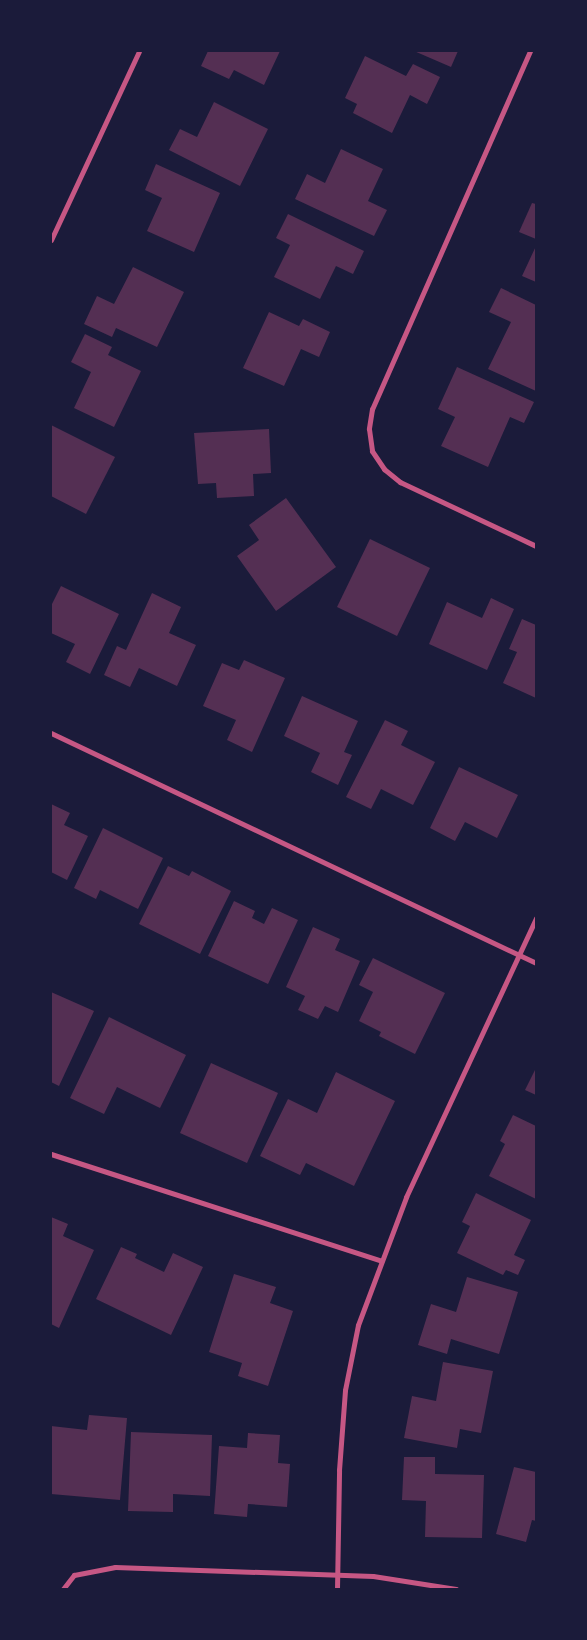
<!DOCTYPE html>
<html>
<head>
<meta charset="utf-8">
<style>
  body { margin:0 }
  #map { position:relative; width:587px; height:1640px; overflow:hidden; background:#1b1b3a; font-family:"DM Sans",sans-serif }
  div>[style] { position:absolute }
  [style*='--x'] { left:calc(var(--x)*1px); top:calc(var(--y)*1px); width:calc(var(--w)*1px); rotate:calc(var(--a)*1deg) }
  .building>* { inset:0; background:#542f53 }
  .minor>* { height:5px; margin:-2.5px; padding:0 2.5px; transform-origin:2.5px; border-radius:2.5px; background:#c65784 }
  span { translate:-50% -50%; white-space:nowrap; text-align:center; line-height:1.15; -webkit-text-stroke:4px #1b1b3a; paint-order:stroke }
  .frame { position:absolute; inset:0; border:52px solid #1b1b3a; pointer-events:none }
</style>
</head>
<body>
<div id="map">
  <div class="building">
    <i style="clip-path:polygon(208px 51px,280px 51px,264px 85px,234px 70px,229px 79px,201px 66px)"></i>
    <i style="clip-path:polygon(414px 51px,458px 51px,451px 67px)"></i>
    <i style="clip-path:polygon(365px 56px,406px 76px,413px 64px,440px 77px,427px 104px,410px 95px,392px 133px,353px 113px,357px 104px,345px 98px)"></i>
    <i style="clip-path:polygon(214px 102px,268px 129px,240px 186px,169px 150px,180px 129px,197px 137px)"></i>
    <i style="clip-path:polygon(341px 149px,383px 169px,368px 201px,387px 210px,374px 236px,295px 199px,307px 174px,325px 183px)"></i>
    <i style="clip-path:polygon(156px 164px,220px 193px,194px 252px,147px 231px,162px 198px,145px 190px)"></i>
    <i style="clip-path:polygon(532px 203px,536px 204px,536px 239px,519px 232px)"></i>
    <i style="clip-path:polygon(288px 214px,364px 251px,353px 274px,336px 266px,320px 299px,274px 277px,290px 245px,276px 238px)"></i>
    <i style="clip-path:polygon(536px 246px,536px 282px,522px 276px)"></i>
    <i style="clip-path:polygon(133px 267px,184px 292px,157px 347px,116px 328px,112px 337px,84px 324px,97px 296px,114px 304px)"></i>
    <i style="clip-path:polygon(501px 288px,536px 305px,536px 391px,488px 369px,511px 322px,489px 312px)"></i>
    <i style="clip-path:polygon(269px 312px,299px 326px,303px 319px,330px 332px,319px 357px,301px 349px,284px 386px,243px 368px)"></i>
    <i style="clip-path:polygon(85px 334px,112px 347px,108px 355px,141px 371px,114px 427px,74px 408px,91px 372px,71px 362px)"></i>
    <i style="clip-path:polygon(457px 367px,534px 402px,524px 423px,510px 417px,488px 467px,441px 446px,455px 417px,438px 409px)"></i>
    <i style="clip-path:polygon(51px 425px,115px 457px,86px 514px,51px 496px)"></i>
    <i style="clip-path:polygon(269px 429px,271px 473px,253px 474px,254px 496px,217px 498px,216px 483px,198px 484px,194px 433px)"></i>
    <i style="clip-path:polygon(286px 498px,336px 567px,276px 611px,237px 556px,259px 540px,249px 525px)"></i>
    <i style="clip-path:polygon(370px 539px,430px 568px,397px 636px,337px 607px)"></i>
    <i style="clip-path:polygon(61px 586px,119px 614px,90px 674px,66px 662px,75px 644px,51px 633px,51px 606px)"></i>
    <i style="clip-path:polygon(152px 593px,181px 607px,169px 633px,196px 645px,177px 686px,139px 668px,130px 687px,104px 675px,117px 646px,126px 650px)"></i>
    <i style="clip-path:polygon(491px 598px,514px 609px,487px 670px,429px 644px,447px 602px,482px 618px)"></i>
    <i style="clip-path:polygon(522px 619px,536px 625px,536px 698px,503px 683px,517px 652px,509px 649px)"></i>
    <i style="clip-path:polygon(244px 660px,285px 678px,252px 752px,227px 740px,236px 720px,203px 706px,222px 663px,239px 670px)"></i>
    <i style="clip-path:polygon(302px 696px,358px 721px,344px 752px,352px 755px,338px 785px,311px 772px,320px 753px,284px 736px)"></i>
    <i style="clip-path:polygon(385px 720px,408px 731px,401px 745px,435px 762px,413px 805px,381px 789px,371px 809px,346px 797px)"></i>
    <i style="clip-path:polygon(459px 767px,518px 795px,497px 838px,465px 822px,455px 841px,430px 828px)"></i>
    <i style="clip-path:polygon(51px 804px,70px 813px,64px 825px,88px 836px,67px 880px,51px 872px)"></i>
    <i style="clip-path:polygon(103px 828px,163px 858px,138px 909px,100px 890px,96px 899px,74px 888px)"></i>
    <i style="clip-path:polygon(168px 866px,189px 876px,192px 871px,231px 891px,200px 954px,139px 924px)"></i>
    <i style="clip-path:polygon(234px 901px,255px 911px,252px 918px,264px 924px,272px 908px,298px 920px,268px 984px,208px 956px)"></i>
    <i style="clip-path:polygon(313px 927px,340px 939px,335px 950px,360px 961px,338px 1012px,325px 1006px,318px 1019px,298px 1010px,305px 996px,286px 987px)"></i>
    <i style="clip-path:polygon(373px 958px,445px 993px,415px 1054px,379px 1036px,381px 1032px,359px 1021px,373px 992px,359px 985px)"></i>
    <i style="clip-path:polygon(51px 992px,94px 1011px,59px 1086px,51px 1082px)"></i>
    <i style="clip-path:polygon(109px 1017px,186px 1055px,160px 1108px,117px 1087px,104px 1114px,70px 1098px)"></i>
    <i style="clip-path:polygon(211px 1063px,278px 1093px,247px 1163px,180px 1133px)"></i>
    <i style="clip-path:polygon(536px 1068px,536px 1095px,525px 1090px)"></i>
    <i style="clip-path:polygon(336px 1072px,395px 1101px,354px 1186px,306px 1163px,300px 1175px,260px 1156px,288px 1099px,317px 1113px)"></i>
    <i style="clip-path:polygon(513px 1115px,536px 1126px,536px 1199px,489px 1176px,505px 1144px,500px 1141px)"></i>
    <i style="clip-path:polygon(476px 1193px,531px 1220px,514px 1255px,525px 1260px,518px 1275px,506px 1270px,503px 1275px,457px 1253px,470px 1226px,462px 1222px)"></i>
    <i style="clip-path:polygon(51px 1217px,68px 1224px,63px 1236px,94px 1250px,59px 1328px,51px 1324px)"></i>
    <i style="clip-path:polygon(121px 1247px,137px 1254px,135px 1258px,164px 1272px,173px 1253px,203px 1267px,171px 1335px,96px 1299px)"></i>
    <i style="clip-path:polygon(234px 1274px,276px 1287px,270px 1303px,293px 1311px,268px 1386px,238px 1376px,242px 1363px,209px 1352px)"></i>
    <i style="clip-path:polygon(467px 1277px,518px 1292px,499px 1354px,451px 1339px,447px 1354px,418px 1345px,431px 1304px,456px 1312px)"></i>
    <i style="clip-path:polygon(443px 1362px,493px 1371px,481px 1433px,460px 1429px,457px 1448px,404px 1438px,412px 1396px,436px 1401px)"></i>
    <i style="clip-path:polygon(89px 1415px,127px 1418px,120px 1500px,51px 1494px,51px 1426px,87px 1430px)"></i>
    <i style="clip-path:polygon(131px 1432px,212px 1435px,210px 1496px,173px 1494px,173px 1512px,128px 1511px)"></i>
    <i style="clip-path:polygon(248px 1433px,280px 1435px,278px 1463px,290px 1464px,287px 1507px,248px 1504px,247px 1517px,214px 1514px,219px 1446px,247px 1448px)"></i>
    <i style="clip-path:polygon(404px 1457px,435px 1457px,435px 1474px,484px 1475px,482px 1538px,425px 1537px,426px 1501px,402px 1500px)"></i>
    <i style="clip-path:polygon(514px 1467px,536px 1472px,536px 1521px,532px 1520px,526px 1542px,496px 1534px)"></i>
  </div>
  <div class="minor">
    <i style="--x:530;--y:51;--w:391;--a:113.8"></i>
    <i style="--x:372;--y:409;--w:20;--a:99"></i>
    <i style="--x:369;--y:429;--w:22;--a:82"></i>
    <i style="--x:372;--y:451;--w:22;--a:56"></i>
    <i style="--x:384;--y:469;--w:21;--a:39"></i>
    <i style="--x:400;--y:482;--w:150;--a:25.2"></i>
    <i style="--x:51;--y:240;--w:208;--a:-65"></i>
    <i style="--x:51;--y:733;--w:537;--a:25.37"></i>
    <i style="--x:51;--y:1154;--w:346;--a:17.9"></i>
    <i style="--x:63;--y:1589;--w:18;--a:-52"></i>
    <i style="--x:74;--y:1575;--w:42;--a:-11"></i>
    <i style="--x:115;--y:1567;--w:258;--a:2"></i>
    <i style="--x:373;--y:1576;--w:84;--a:8.9"></i>
    <i style="--x:337;--y:1589;--w:119;--a:-89"></i>
    <i style="--x:339;--y:1470;--w:80;--a:-85.7"></i>
    <i style="--x:345;--y:1390;--w:66;--a:-78.7"></i>
    <i style="--x:358;--y:1325;--w:137;--a:-69.4"></i>
    <i style="--x:406;--y:1197;--w:308;--a:-65"></i>
  </div>
  <div class="frame"></div>
</div>
</body>
</html>
